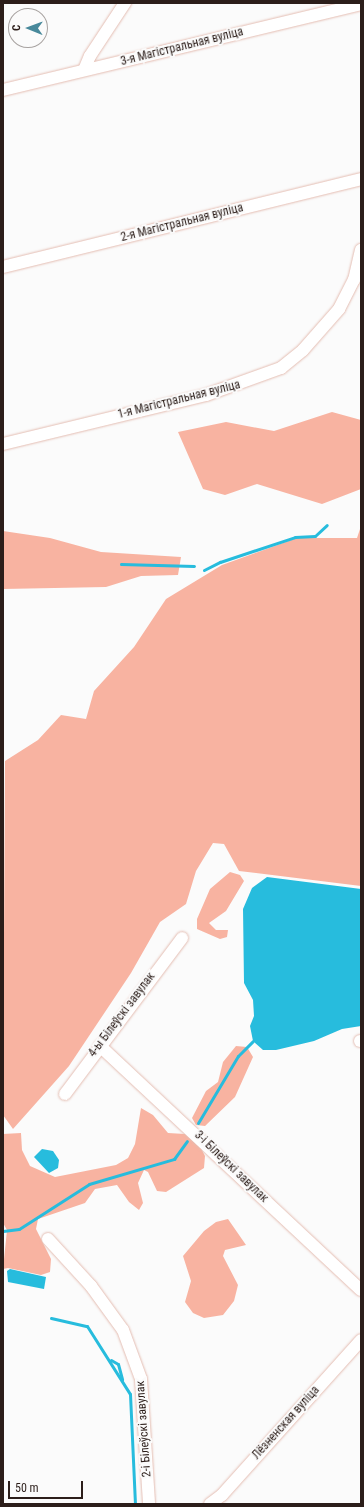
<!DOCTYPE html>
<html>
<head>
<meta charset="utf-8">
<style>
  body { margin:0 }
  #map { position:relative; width:364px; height:1507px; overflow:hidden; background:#fbfbfb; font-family:"Roboto Condensed",sans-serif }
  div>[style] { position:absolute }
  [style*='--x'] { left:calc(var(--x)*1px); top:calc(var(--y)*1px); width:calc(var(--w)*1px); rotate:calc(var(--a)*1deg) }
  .green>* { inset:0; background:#f8b3a1 }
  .water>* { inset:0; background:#27bcdd }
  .stream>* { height:3px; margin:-1.5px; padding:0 1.5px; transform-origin:1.5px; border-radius:1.5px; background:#27bcdd }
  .roads { filter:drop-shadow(0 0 1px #e4bdb2) drop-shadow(0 0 1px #e4bdb2) }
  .minor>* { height:12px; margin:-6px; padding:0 6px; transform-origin:6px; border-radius:6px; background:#fff }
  span { translate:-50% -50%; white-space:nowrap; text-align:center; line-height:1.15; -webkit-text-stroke:4px #fbfbfb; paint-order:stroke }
  .street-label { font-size:12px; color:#2c1e1a }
  .frame { position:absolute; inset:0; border:4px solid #2c1e1a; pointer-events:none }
  .north { position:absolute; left:8px; top:8px; width:40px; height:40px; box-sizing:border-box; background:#fbfbfb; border:1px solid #a8a3a1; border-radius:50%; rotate:271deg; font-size:11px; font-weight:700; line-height:16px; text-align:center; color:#2c1e1a }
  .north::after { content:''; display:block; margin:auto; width:14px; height:18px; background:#48899b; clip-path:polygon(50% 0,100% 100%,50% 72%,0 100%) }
  .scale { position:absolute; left:8px; top:1481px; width:75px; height:18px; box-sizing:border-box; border:2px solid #2c1e1a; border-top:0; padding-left:5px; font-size:12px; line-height:14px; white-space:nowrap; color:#2c1e1a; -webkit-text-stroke:3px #fbfbfb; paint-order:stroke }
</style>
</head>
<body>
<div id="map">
  <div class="green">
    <i style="clip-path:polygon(332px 412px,361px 420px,361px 489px,322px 504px,257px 484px,225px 495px,203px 489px,178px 432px,226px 422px,274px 431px)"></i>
    <i style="clip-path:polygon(361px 526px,361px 886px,239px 871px,224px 844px,213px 843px,196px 871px,186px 904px,160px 922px,131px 973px,69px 1066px,13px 1129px,3px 1115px,5px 761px,38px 740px,61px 715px,86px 719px,94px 691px,134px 647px,166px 599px,222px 565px,297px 538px,357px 538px)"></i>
    <i style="clip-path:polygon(3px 531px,50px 538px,101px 552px,181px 557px,178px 575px,141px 576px,106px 587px,3px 589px)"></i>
    <i style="clip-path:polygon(230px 872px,240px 875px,244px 881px,226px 911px,209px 923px,216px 930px,228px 930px,227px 937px,220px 939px,197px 929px,197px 919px,210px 889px)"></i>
    <i style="clip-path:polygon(236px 1046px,247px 1047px,253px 1057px,235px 1097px,205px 1126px,196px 1125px,192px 1118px,206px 1091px,218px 1082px,223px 1062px)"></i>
    <i style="clip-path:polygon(141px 1108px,153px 1115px,168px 1133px,185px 1134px,200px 1146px,205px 1156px,204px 1168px,166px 1192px,157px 1191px,148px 1172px,144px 1170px,138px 1183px,143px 1203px,139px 1210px,129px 1202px,117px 1185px,95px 1189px,85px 1203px,38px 1219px,36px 1229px,51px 1259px,50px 1272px,41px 1275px,8px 1268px,3px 1269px,7px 1230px,3px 1223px,3px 1134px,21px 1133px,22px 1150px,30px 1166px,55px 1177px,116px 1165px,128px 1158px,135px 1144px)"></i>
    <i style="clip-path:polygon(228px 1219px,246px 1245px,225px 1250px,223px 1256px,238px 1285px,234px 1301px,223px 1315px,204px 1318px,193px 1313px,185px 1302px,191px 1281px,183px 1256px,204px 1231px,216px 1222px)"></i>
  </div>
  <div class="water">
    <i style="clip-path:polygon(267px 877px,361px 889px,361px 1026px,342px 1029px,314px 1041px,276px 1050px,263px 1050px,253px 1041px,250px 1026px,254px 1016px,253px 1000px,244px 983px,243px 909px,252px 888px)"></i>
    <i style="clip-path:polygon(42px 1149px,53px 1151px,59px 1160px,58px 1168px,49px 1173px,34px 1157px)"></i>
    <i style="clip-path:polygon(10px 1269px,46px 1277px,44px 1289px,8px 1282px,7px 1271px)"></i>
  </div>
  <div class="stream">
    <i style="--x:121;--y:564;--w:73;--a:1.6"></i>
    <i style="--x:204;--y:570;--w:18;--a:-27"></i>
    <i style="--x:220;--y:562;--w:79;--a:-18.4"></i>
    <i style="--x:295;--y:537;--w:20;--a:-3"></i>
    <i style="--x:315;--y:536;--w:16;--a:-43"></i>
    <i style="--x:198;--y:1123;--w:78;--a:-59.2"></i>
    <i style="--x:238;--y:1056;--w:21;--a:-45"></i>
    <i style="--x:3;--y:1231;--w:16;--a:-7"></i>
    <i style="--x:19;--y:1229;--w:83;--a:-32.7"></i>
    <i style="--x:89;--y:1184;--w:89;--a:-16.4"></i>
    <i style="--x:174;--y:1159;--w:22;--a:-54"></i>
    <i style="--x:51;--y:1318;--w:37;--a:13"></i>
    <i style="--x:87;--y:1326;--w:80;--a:57.7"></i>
    <i style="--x:130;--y:1394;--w:110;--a:87.4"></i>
    <i style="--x:111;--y:1360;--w:8;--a:30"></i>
    <i style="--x:118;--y:1364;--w:16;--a:75"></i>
  </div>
  <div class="roads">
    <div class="minor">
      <i style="--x:84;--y:70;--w:15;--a:-67"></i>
      <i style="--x:90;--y:56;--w:64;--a:-56.6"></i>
      <i style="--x:3;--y:90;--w:368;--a:-13.5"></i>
      <i style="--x:3;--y:267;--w:369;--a:-13.8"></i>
      <i style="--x:3;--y:444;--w:209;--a:-13.6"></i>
      <i style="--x:206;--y:395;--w:80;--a:-19.8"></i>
      <i style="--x:281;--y:368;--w:28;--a:-39"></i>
      <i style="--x:303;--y:350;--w:55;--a:-48.7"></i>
      <i style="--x:339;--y:309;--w:33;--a:-63"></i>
      <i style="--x:354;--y:280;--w:31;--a:-77"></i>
      <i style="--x:360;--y:1041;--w:1;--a:0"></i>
      <i style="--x:100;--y:1046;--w:357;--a:43.1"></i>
      <i style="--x:65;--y:1094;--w:195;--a:-53.1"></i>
      <i style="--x:48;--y:1239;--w:64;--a:47.5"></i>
      <i style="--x:91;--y:1286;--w:54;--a:54"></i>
      <i style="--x:123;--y:1330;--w:52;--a:69.8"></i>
      <i style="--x:141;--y:1379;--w:125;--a:86.3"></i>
      <i style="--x:210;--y:1504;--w:15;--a:-37"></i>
      <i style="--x:222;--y:1495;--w:208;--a:-48.1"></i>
    </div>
  </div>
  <div class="street-label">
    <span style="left:182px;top:47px;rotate:-14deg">3-я Магістральная вуліца</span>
    <span style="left:182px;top:223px;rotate:-14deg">2-я Магістральная вуліца</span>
    <span style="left:179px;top:400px;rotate:-14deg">1-я Магістральная вуліца</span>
    <span style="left:122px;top:1015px;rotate:-53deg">4-ы Білеўскі завулак</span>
    <span style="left:231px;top:1167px;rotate:44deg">3-і Білеўскі завулак</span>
    <span style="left:286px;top:1423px;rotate:-48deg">Лёзненская вуліца</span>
    <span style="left:144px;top:1429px;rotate:-94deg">2-і Білеўскі завулак</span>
  </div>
  <div class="frame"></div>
  <div class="north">С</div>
  <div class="scale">50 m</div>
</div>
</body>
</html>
